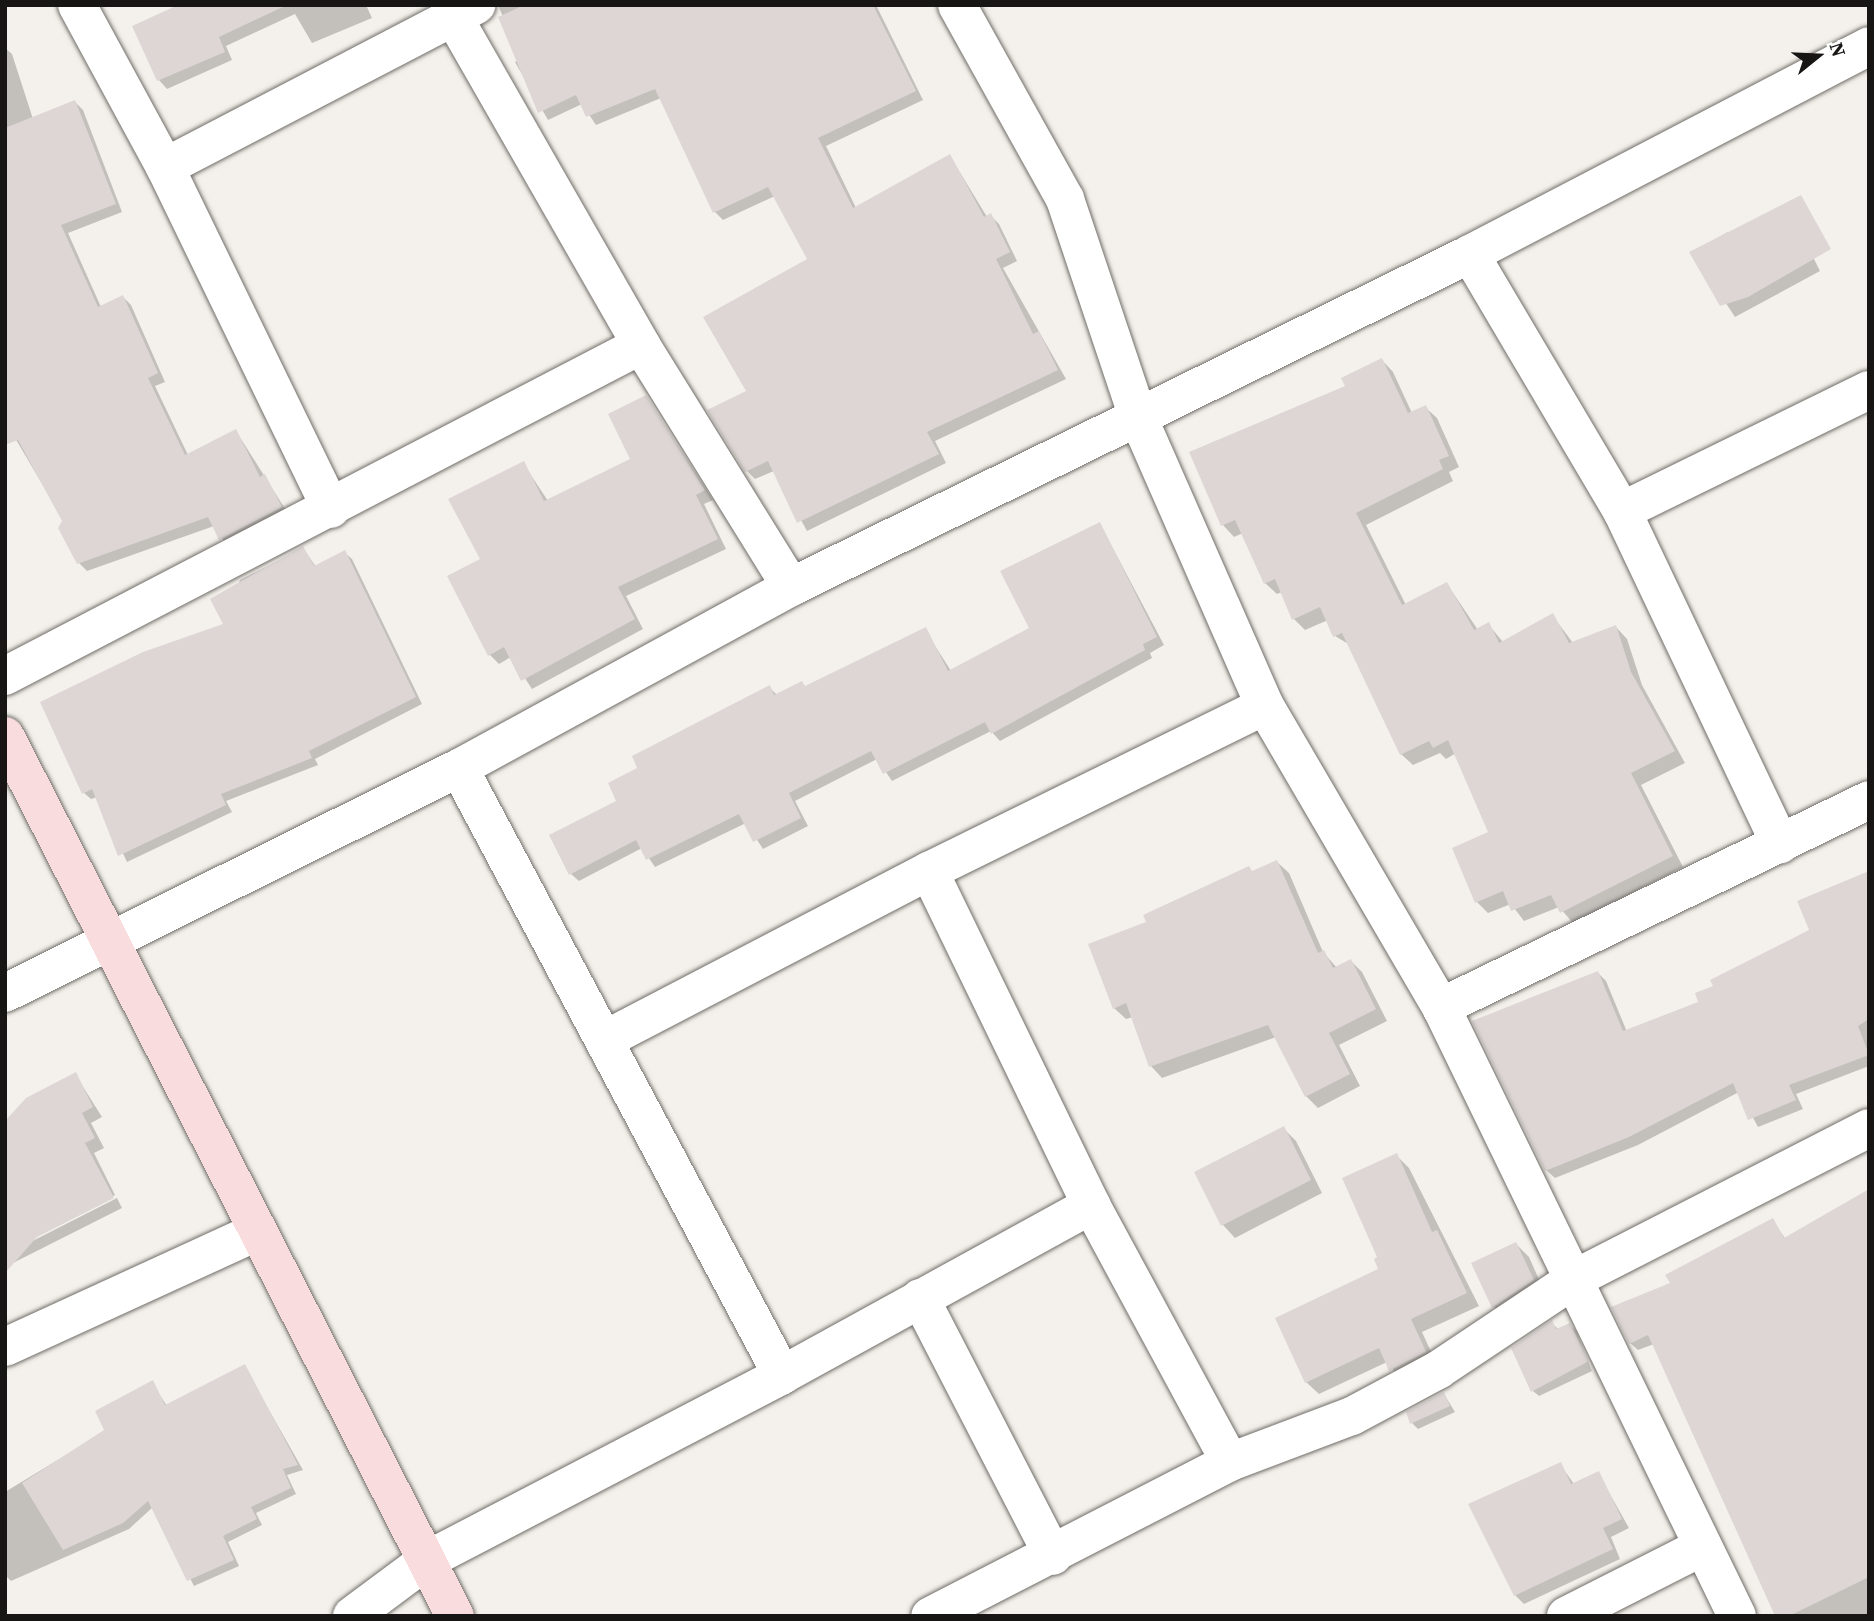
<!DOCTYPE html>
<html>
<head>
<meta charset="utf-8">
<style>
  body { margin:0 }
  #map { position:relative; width:1874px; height:1621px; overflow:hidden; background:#f4f1ec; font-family:"Source Serif 4",serif }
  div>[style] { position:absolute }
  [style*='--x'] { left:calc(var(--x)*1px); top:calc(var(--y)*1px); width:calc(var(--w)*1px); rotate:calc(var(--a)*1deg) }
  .shadow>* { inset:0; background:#0003 }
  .building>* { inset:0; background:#ddd6d5 }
  .roads { filter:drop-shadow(0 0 2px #706d68) drop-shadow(0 0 2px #706d68) }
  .street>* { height:38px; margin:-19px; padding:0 19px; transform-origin:19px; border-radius:19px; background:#fff }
  .secondary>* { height:38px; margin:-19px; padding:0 19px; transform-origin:19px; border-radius:19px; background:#f9dcdd }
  span { translate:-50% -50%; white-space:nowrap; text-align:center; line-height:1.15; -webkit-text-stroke:7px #fff; paint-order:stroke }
  .frame { position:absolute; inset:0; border:7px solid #171614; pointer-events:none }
  .north { position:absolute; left:1783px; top:21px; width:70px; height:70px; -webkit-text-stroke:5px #fff; paint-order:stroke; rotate:72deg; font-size:19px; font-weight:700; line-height:28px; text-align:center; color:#171614 }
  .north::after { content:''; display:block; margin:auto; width:24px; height:32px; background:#171614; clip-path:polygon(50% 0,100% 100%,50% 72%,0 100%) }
</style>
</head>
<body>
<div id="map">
  <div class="shadow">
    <i style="clip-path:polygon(182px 5px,366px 5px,372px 18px,312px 43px,295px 14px,226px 46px,232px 60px,167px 89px,159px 80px,134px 27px)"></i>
    <i style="clip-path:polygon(498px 5px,876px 5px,923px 100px,826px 146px,856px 208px,950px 156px,987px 217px,991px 216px,999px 224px,1017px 261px,1003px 268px,1066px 379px,935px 441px,946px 463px,807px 531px,774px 471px,755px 479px,747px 471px,748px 392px,810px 260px,775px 196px,723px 220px,715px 212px,661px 98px,596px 125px,582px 104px,548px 120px,515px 62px,521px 59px)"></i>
    <i style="clip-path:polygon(5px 48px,12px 54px,33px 119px,75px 102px,83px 110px,122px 212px,68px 233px,101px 307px,123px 297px,131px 305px,165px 382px,155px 386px,188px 455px,236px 431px,289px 515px,228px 547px,214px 526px,87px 571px,79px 563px,64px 521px,5px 421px)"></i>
    <i style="clip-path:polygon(1793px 217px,1820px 271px,1735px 317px,1692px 252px,1728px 232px,1732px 235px)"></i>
    <i style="clip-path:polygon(1382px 360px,1393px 372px,1412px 413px,1425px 407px,1437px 418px,1459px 467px,1449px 472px,1453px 481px,1366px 525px,1406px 605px,1447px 584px,1478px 630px,1488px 624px,1503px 642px,1552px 615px,1573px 643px,1616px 627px,1627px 639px,1642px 685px,1685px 763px,1641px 785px,1683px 867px,1573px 923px,1559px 907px,1524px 921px,1511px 904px,1488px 913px,1477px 902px,1491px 833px,1456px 753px,1446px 759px,1440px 753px,1413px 765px,1401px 754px,1350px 645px,1335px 636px,1328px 620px,1305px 630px,1294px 619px,1282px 592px,1277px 594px,1265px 583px,1243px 533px,1234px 537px,1223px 525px,1191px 452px,1347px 387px)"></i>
    <i style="clip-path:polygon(646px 397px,713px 500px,704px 504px,726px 549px,626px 596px,643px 629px,532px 689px,511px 657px,499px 664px,490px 655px,483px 560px,523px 463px,548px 501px,632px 460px)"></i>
    <i style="clip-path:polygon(1100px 524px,1164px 645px,1150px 653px,1152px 658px,1000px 741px,991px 731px,892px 781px,877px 759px,795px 801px,808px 826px,763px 849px,746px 823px,655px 867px,642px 848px,579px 881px,571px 874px,639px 769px,769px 687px,777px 695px,806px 687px,925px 630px,951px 671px,1031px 629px)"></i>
    <i style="clip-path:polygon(303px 548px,316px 567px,345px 553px,352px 559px,422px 704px,315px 759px,318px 765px,226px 801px,232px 812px,127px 862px,97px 797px,91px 799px,84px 793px,225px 625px,240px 580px)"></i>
    <i style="clip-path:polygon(1277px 862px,1289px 873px,1323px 952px,1337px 968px,1351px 961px,1362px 972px,1387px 1021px,1339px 1045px,1360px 1086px,1318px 1108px,1306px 1096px,1276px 1037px,1162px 1078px,1151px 1066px,1133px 1017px,1126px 1019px,1114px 1008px,1148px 923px)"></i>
    <i style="clip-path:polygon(1869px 873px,1869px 1066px,1796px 1094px,1803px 1109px,1758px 1127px,1739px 1092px,1638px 1145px,1555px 1178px,1546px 1170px,1598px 973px,1606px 981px,1627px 1032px,1700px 1003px,1715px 987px,1812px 931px)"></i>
    <i style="clip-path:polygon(75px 1074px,102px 1117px,91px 1123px,104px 1148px,94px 1153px,115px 1195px,5px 1251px)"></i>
    <i style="clip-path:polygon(1283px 1128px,1296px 1141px,1322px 1193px,1235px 1238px,1223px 1225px,1196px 1172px)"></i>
    <i style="clip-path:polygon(1396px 1155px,1409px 1168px,1479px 1306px,1422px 1332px,1437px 1365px,1403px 1383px,1387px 1362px,1319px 1394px,1306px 1382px,1380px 1270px)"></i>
    <i style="clip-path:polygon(117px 1198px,122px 1208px,5px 1267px,5px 1255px)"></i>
    <i style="clip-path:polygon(1773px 1221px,1869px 1358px,1869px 1616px,1777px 1616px,1654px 1344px,1638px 1350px,1630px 1343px,1672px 1284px)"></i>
    <i style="clip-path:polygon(1516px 1244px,1529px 1257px,1545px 1293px,1506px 1319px,1494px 1307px)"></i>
    <i style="clip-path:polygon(1552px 1323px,1558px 1329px,1570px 1325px,1576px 1331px,1592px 1371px,1539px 1396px,1533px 1391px)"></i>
    <i style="clip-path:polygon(244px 1366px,303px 1470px,287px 1475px,296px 1494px,256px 1513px,262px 1525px,228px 1542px,239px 1566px,194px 1586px,153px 1507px,129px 1529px,11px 1581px,5px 1575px,5px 1492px,107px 1430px,152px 1383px,167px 1406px)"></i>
    <i style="clip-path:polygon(1444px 1394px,1455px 1412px,1418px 1429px,1412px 1423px)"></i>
    <i style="clip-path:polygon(1560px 1464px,1574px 1484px,1598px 1473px,1629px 1528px,1611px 1537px,1620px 1559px,1524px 1604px,1515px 1595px)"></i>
  </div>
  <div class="building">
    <i style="clip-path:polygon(178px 5px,287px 5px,219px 37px,225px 52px,157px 81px,132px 26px)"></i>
    <i style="clip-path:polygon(524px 5px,873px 5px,916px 91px,818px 138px,853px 208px,950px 154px,984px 217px,991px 213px,1010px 252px,996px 259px,1033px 334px,1039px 331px,1058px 370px,927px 432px,939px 454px,797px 523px,768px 461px,745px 472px,707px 410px,746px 391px,703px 317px,807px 259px,768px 187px,713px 213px,655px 89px,586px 117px,576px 95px,538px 113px,498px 17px)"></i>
    <i style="clip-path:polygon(75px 100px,116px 204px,61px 225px,98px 307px,123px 295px,158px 373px,148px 378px,185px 455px,236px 429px,260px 477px,265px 474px,282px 507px,219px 540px,208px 517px,77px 564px,58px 528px,62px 521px,18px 440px,5px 445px,5px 128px)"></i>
    <i style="clip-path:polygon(1801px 195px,1831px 249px,1748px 297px,1720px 306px,1689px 252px)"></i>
    <i style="clip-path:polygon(1382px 358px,1408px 413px,1426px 405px,1449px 456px,1439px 460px,1443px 469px,1356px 513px,1402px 605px,1447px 582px,1474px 630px,1489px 622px,1499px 643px,1553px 613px,1569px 643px,1616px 625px,1631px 672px,1675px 751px,1631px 773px,1673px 856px,1560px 913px,1551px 895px,1511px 911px,1503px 891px,1475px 903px,1452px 848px,1488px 832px,1448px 740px,1433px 748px,1429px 741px,1400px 755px,1342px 633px,1333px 637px,1320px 607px,1292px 620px,1275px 579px,1264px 584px,1235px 520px,1221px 526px,1189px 452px,1345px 386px,1341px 378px)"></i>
    <i style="clip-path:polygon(646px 395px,705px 490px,696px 495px,718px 539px,618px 587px,635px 619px,521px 681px,504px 647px,488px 656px,447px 576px,480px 559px,448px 499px,524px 461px,544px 501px,630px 459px,608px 414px)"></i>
    <i style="clip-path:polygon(1100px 522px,1157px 637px,1143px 644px,1145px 650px,991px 734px,985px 722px,883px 774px,871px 751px,789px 793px,801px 818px,753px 842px,739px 814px,646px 860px,636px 840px,569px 875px,549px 835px,616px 801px,608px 783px,637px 768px,632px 756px,770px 685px,774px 695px,802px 681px,805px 686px,926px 627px,948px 671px,1029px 628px,1000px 571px)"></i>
    <i style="clip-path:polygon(303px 546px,314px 566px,345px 550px,416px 697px,309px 751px,312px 758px,221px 794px,226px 805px,118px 856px,92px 789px,82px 794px,40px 702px,143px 652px,223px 624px,210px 599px)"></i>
    <i style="clip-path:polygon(1277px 860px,1318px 953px,1324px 950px,1333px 968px,1351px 959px,1376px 1009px,1329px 1033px,1350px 1074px,1305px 1097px,1268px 1025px,1149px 1067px,1126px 1003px,1113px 1009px,1088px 944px,1146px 922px,1143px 915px,1249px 866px,1252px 871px)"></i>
    <i style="clip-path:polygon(1869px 871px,1869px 1019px,1858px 1026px,1869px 1055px,1789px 1085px,1796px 1100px,1748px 1120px,1733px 1083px,1629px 1137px,1545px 1171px,1472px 1021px,1598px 971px,1623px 1031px,1698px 1002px,1695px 993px,1713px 986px,1710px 980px,1809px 930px,1797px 901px)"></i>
    <i style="clip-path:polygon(76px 1072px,93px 1107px,82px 1113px,95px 1138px,85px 1143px,114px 1198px,37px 1237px,5px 1273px,5px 1121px,26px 1098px)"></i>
    <i style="clip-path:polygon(1284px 1126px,1311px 1180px,1221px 1226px,1194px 1172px)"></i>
    <i style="clip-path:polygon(1397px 1153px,1432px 1232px,1437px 1230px,1467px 1293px,1411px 1319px,1426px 1352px,1389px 1371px,1379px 1348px,1305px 1383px,1275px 1318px,1378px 1269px,1374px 1259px,1377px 1257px,1342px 1178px)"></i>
    <i style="clip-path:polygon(1869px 1189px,1869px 1577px,1789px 1616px,1775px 1616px,1648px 1335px,1629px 1344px,1611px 1307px,1670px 1283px,1665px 1275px,1773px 1218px,1784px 1238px)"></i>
    <i style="clip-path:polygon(1516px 1242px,1534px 1280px,1492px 1308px,1471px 1263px)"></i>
    <i style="clip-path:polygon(1552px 1320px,1556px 1329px,1570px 1323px,1589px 1361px,1531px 1392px,1511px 1348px)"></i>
    <i style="clip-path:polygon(245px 1364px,298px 1465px,283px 1469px,291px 1488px,251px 1507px,257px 1519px,223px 1536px,234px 1560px,187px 1581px,148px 1501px,123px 1523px,63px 1550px,22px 1483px,104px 1430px,95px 1411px,153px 1380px,165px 1405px)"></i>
    <i style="clip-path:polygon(1444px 1392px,1450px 1406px,1410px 1424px,1406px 1412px)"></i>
    <i style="clip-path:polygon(1561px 1462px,1571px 1484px,1599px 1471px,1622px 1519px,1603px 1528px,1613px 1549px,1514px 1596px,1468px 1504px)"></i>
  </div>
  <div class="roads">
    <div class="street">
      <i style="--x:77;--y:5;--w:184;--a:61.5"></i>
      <i style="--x:165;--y:167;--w:380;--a:64.1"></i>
      <i style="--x:957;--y:5;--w:222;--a:60.9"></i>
      <i style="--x:1065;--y:199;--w:230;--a:71.5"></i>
      <i style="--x:1138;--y:417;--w:316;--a:66.3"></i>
      <i style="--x:1265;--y:706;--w:349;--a:59.7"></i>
      <i style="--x:1441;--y:1007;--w:677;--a:64.08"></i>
      <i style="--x:454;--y:18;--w:377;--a:60.2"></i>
      <i style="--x:641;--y:345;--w:285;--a:58.2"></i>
      <i style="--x:165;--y:167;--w:351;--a:-27.5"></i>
      <i style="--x:1470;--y:254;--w:299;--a:59.4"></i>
      <i style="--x:1622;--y:511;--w:369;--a:64.6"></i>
      <i style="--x:1622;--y:511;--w:275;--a:-26.1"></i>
      <i style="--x:5;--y:676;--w:717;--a:-27.49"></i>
      <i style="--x:459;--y:768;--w:688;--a:61.98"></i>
      <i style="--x:929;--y:871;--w:371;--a:64.1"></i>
      <i style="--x:1091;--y:1205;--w:292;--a:61.6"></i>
      <i style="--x:1230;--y:1462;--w:337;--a:152.8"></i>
      <i style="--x:5;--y:993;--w:507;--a:-26.36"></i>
      <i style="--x:459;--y:768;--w:378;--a:-28.6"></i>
      <i style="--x:791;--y:587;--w:756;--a:-26.12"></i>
      <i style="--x:1470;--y:254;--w:450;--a:-27.5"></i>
      <i style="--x:1441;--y:1007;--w:475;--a:-25.8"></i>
      <i style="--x:606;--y:1039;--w:364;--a:-27.5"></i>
      <i style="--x:929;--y:871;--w:374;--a:-26.2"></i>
      <i style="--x:920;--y:1298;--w:290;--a:62.7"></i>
      <i style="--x:5;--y:1347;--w:278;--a:-24.6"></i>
      <i style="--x:1230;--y:1462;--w:130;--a:-20.7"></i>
      <i style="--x:1352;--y:1416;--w:98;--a:-28.1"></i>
      <i style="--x:1438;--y:1370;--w:166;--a:-33.7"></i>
      <i style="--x:1576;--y:1278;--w:329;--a:-27.1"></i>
      <i style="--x:352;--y:1616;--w:94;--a:-36.7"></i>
      <i style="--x:427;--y:1560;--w:400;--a:-27.5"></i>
      <i style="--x:782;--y:1375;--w:353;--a:-28.8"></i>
      <i style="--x:1566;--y:1616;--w:153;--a:-26.9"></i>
    </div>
    <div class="secondary">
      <i style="--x:5;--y:736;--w:988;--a:62.92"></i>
    </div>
  </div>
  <div class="frame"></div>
  <div class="north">N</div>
</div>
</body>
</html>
